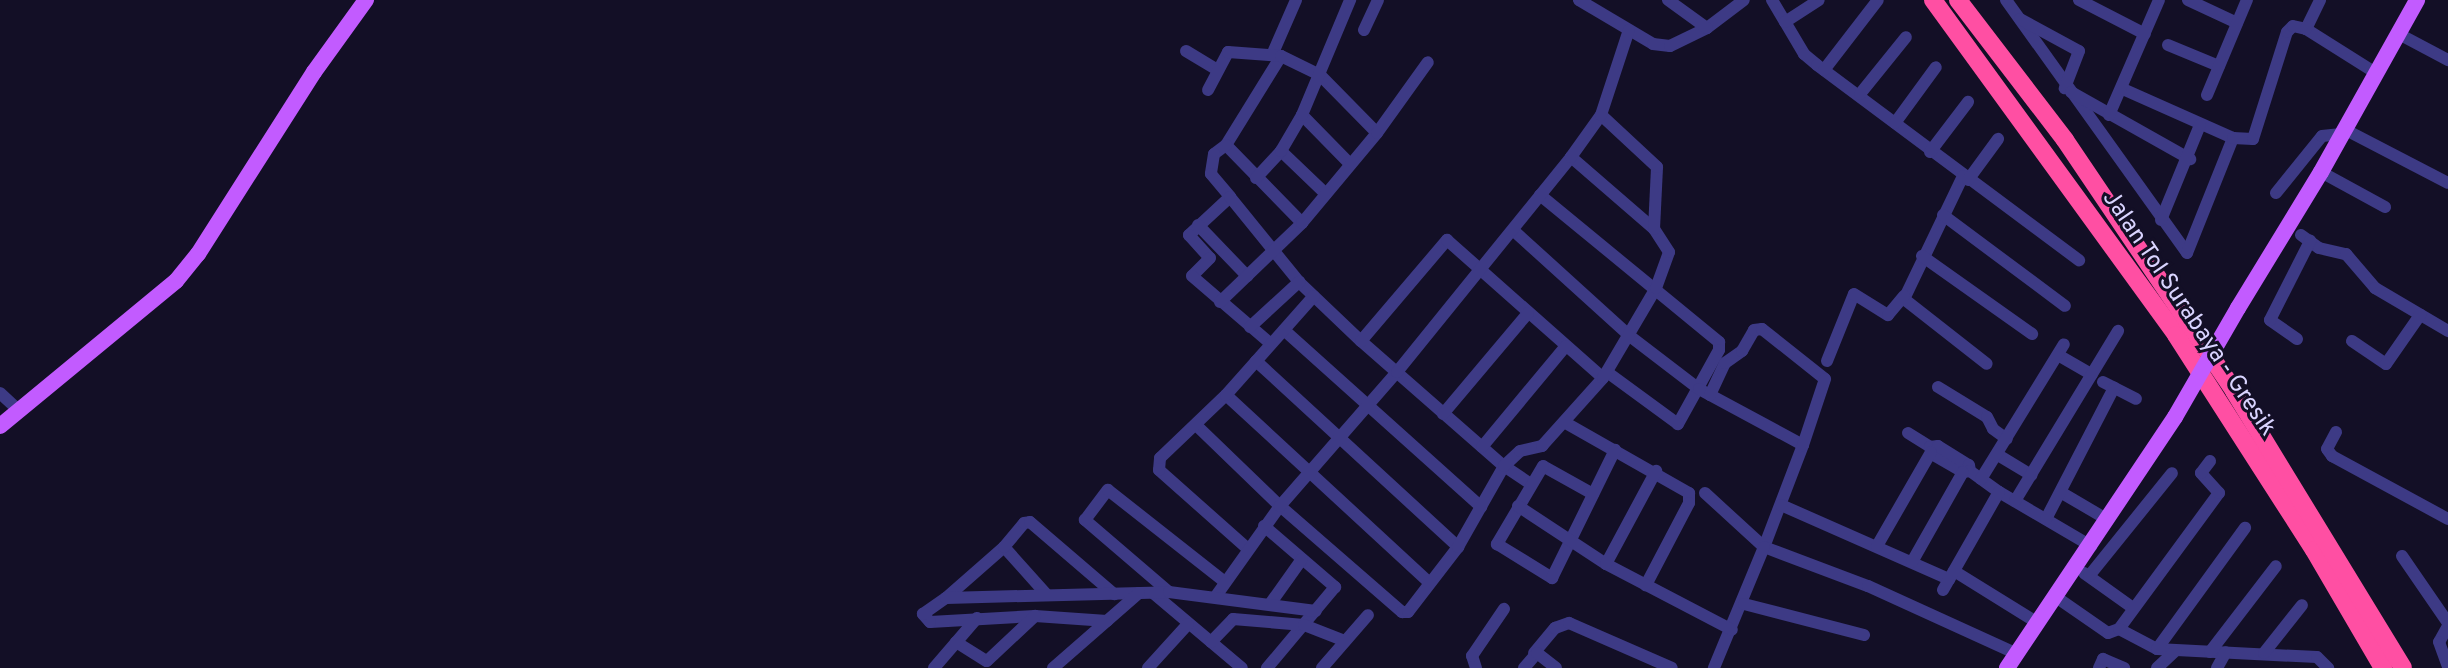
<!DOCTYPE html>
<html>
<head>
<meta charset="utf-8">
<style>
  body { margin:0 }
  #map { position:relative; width:2448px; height:668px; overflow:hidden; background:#130f26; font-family:Overpass,sans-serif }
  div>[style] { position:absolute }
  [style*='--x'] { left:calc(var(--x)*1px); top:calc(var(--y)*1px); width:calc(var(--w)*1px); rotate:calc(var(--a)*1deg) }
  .minor>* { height:12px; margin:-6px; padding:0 6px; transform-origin:6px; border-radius:6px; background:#3d3a85 }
  .major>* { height:16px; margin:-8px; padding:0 8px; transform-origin:8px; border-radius:8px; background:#c25bff }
  .highway>* { height:18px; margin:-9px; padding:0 9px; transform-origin:9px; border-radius:9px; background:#ff4fa3 }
  .major-bridge>* { height:16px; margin:-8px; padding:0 8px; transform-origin:8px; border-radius:8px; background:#c25bff }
  span { translate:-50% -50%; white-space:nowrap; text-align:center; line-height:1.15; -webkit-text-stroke:6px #130f26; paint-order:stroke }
  .street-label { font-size:24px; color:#d9d4ff }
</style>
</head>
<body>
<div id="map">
  <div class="minor">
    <i style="--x:1579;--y:0;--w:86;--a:30.7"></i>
    <i style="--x:1653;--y:44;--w:17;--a:7"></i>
    <i style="--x:1670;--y:46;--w:41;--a:-25.9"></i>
    <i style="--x:1707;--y:28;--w:46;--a:-37.1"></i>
    <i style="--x:1668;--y:0;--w:48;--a:35.7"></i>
    <i style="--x:1772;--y:0;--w:63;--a:59.3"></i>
    <i style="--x:1804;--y:54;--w:17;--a:40"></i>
    <i style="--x:1817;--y:65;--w:327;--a:36.7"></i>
    <i style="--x:2006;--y:0;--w:311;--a:54.4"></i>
    <i style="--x:2187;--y:253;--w:124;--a:-68.2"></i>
    <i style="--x:2233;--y:138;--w:120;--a:-156"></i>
    <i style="--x:2079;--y:0;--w:74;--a:27.3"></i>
    <i style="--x:2188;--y:0;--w:54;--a:25.1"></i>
    <i style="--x:2020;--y:19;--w:67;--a:28.5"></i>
    <i style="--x:2079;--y:51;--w:40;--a:111"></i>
    <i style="--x:1785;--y:22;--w:40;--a:-32.9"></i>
    <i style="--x:2306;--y:29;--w:83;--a:32.2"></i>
    <i style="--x:1364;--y:30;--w:33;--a:-65"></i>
    <i style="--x:2397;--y:33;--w:58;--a:27.9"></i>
    <i style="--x:2168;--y:45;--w:55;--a:22.4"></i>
    <i style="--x:1186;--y:51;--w:37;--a:31"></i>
    <i style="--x:1272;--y:55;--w:60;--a:-66.4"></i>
    <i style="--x:1281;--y:56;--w:105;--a:121.7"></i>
    <i style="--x:1226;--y:145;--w:109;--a:45.7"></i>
    <i style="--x:1824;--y:70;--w:88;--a:-52.4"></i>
    <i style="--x:1208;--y:90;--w:43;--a:-62.2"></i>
    <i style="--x:1228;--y:52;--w:53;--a:4.3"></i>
    <i style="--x:1281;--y:56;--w:43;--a:26"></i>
    <i style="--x:1320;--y:75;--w:81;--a:45.5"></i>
    <i style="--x:2071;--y:92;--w:137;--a:29.4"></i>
    <i style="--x:1860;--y:94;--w:73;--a:-51.1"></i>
    <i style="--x:2207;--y:95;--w:103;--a:-67.2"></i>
    <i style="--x:1302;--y:115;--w:69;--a:45.6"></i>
    <i style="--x:2109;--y:115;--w:125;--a:-66.5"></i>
    <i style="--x:1895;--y:123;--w:69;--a:-53.8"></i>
    <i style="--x:2344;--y:129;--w:117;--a:27.4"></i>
    <i style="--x:2233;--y:138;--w:20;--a:3"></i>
    <i style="--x:2253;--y:139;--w:112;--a:-72.4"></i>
    <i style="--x:2287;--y:32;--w:8;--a:-45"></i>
    <i style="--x:2293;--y:26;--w:13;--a:13"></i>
    <i style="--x:2306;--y:29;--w:32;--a:-64"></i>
    <i style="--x:1226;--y:145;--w:15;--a:143"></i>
    <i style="--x:1214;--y:154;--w:20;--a:99"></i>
    <i style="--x:1211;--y:174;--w:30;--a:50"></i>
    <i style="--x:1230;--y:197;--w:56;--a:137.2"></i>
    <i style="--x:1189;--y:235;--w:31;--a:48"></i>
    <i style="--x:1210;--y:258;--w:25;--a:135"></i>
    <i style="--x:1192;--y:276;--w:104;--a:40.7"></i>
    <i style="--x:1281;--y:151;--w:62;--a:43.7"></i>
    <i style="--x:1930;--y:152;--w:63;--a:-52.8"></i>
    <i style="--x:1571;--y:157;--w:110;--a:40.9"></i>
    <i style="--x:2321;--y:172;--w:73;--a:28.7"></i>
    <i style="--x:1963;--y:176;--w:136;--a:115.6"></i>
    <i style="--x:1904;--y:299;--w:105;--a:38.1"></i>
    <i style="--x:1256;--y:178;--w:37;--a:-47"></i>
    <i style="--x:1281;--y:151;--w:42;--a:-59.7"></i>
    <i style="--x:1302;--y:115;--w:125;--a:-67.3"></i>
    <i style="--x:1968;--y:180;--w:51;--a:-53.8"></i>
    <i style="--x:2276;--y:193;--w:73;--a:-51.1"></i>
    <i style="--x:2322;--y:136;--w:19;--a:-6"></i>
    <i style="--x:1540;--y:195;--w:232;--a:39.4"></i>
    <i style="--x:1719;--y:342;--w:8;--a:90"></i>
    <i style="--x:1719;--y:350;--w:85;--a:119"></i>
    <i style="--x:1678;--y:424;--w:88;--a:-143.8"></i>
    <i style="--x:1230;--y:197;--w:109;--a:50.9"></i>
    <i style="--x:1299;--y:282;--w:86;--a:43.6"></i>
    <i style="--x:1361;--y:341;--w:190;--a:41.2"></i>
    <i style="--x:1504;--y:466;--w:32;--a:34"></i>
    <i style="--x:1943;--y:215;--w:152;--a:36.7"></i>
    <i style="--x:2161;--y:220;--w:103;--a:-67.7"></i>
    <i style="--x:1198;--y:225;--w:71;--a:46.1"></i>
    <i style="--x:1514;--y:231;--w:158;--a:42.2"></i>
    <i style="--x:1631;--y:337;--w:86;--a:37.4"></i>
    <i style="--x:1699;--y:389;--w:118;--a:28.3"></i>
    <i style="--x:1803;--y:445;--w:109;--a:110.9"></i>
    <i style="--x:1764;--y:547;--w:111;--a:20.6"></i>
    <i style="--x:1868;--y:586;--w:164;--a:24.5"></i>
    <i style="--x:2301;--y:235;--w:22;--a:36"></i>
    <i style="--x:2319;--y:248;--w:28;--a:13"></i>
    <i style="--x:2346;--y:254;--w:45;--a:49.5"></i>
    <i style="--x:2375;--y:288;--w:85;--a:30.5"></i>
    <i style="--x:1922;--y:256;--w:135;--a:35.3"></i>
    <i style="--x:1220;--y:302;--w:114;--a:-43.9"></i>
    <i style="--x:1302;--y:223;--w:117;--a:-50.2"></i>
    <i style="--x:1377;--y:133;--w:87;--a:-54.3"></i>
    <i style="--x:1250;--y:327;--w:67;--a:-42.6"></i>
    <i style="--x:1284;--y:330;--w:265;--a:41.9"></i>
    <i style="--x:2297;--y:339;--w:33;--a:-145"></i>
    <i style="--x:2270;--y:320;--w:89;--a:-63.1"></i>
    <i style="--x:1361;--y:341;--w:133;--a:-49.6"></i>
    <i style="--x:1447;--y:240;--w:208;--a:41.5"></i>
    <i style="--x:2352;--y:341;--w:41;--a:34.1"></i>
    <i style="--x:2386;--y:364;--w:60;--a:-55.2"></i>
    <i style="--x:2058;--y:355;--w:39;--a:30"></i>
    <i style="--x:1256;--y:361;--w:275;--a:42.6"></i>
    <i style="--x:1827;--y:361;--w:72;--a:-68.1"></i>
    <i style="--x:1854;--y:294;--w:40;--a:32"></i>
    <i style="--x:1888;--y:315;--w:25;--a:-50"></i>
    <i style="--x:2103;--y:382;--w:37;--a:27"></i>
    <i style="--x:1938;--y:387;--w:57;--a:31.5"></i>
    <i style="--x:1987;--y:417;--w:13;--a:63"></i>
    <i style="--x:1993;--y:429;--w:17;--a:36"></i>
    <i style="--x:0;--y:393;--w:26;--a:43"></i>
    <i style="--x:1226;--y:395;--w:277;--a:42.7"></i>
    <i style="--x:1710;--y:395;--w:35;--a:-65"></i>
    <i style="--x:1725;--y:363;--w:21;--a:-35"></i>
    <i style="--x:1742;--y:351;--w:24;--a:-60"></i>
    <i style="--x:1754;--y:330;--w:8;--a:-7"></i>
    <i style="--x:1762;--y:329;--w:80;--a:38.4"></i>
    <i style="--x:1825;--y:379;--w:70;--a:108.4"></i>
    <i style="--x:1443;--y:414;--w:132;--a:-49.9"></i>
    <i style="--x:1564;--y:422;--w:144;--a:29.6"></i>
    <i style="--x:1689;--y:493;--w:10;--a:90"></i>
    <i style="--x:1689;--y:503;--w:93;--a:117.7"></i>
    <i style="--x:1196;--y:425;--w:117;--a:44"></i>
    <i style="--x:1280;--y:506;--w:162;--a:41"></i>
    <i style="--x:1402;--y:612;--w:6;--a:0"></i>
    <i style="--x:1408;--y:612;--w:82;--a:-52.4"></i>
    <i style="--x:1458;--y:547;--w:93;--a:-60.4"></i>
    <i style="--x:1504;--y:466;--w:22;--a:-43"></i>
    <i style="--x:1520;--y:451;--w:23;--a:-13"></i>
    <i style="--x:1542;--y:446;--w:91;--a:-48.1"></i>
    <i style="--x:1603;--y:378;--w:104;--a:-59.5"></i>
    <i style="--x:1656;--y:288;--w:38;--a:-70"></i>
    <i style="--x:1669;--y:252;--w:27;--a:-123"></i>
    <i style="--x:1654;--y:229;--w:62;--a:-87.2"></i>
    <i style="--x:1657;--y:167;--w:76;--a:-137.1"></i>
    <i style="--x:2336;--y:432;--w:19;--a:118"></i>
    <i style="--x:2327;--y:449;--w:9;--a:54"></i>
    <i style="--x:2332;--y:456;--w:132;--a:28.5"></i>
    <i style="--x:1908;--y:433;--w:26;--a:32"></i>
    <i style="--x:1930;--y:447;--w:7;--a:74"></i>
    <i style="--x:1932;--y:454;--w:36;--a:30"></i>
    <i style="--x:1963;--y:472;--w:7;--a:-8"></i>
    <i style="--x:1482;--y:447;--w:131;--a:-50.3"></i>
    <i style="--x:1930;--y:447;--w:8;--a:-7"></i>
    <i style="--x:1938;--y:446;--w:36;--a:32"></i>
    <i style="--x:1969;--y:465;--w:6;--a:81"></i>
    <i style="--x:1970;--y:471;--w:36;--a:36"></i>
    <i style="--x:1999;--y:492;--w:107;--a:30.4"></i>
    <i style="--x:1998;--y:455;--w:39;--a:31"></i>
    <i style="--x:1981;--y:479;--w:158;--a:-58.4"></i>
    <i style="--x:1705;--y:493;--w:80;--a:42.5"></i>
    <i style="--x:1764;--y:547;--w:131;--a:112.5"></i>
    <i style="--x:2062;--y:493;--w:53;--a:30.4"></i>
    <i style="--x:1593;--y:494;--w:57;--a:-150.8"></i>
    <i style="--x:1543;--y:466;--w:91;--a:120.5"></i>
    <i style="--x:1497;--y:544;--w:65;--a:31.7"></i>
    <i style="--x:1552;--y:578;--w:143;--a:-63.8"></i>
    <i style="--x:2015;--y:501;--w:199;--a:-58.8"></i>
    <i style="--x:1781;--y:505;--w:184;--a:23.8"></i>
    <i style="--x:1518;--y:506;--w:105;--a:33.4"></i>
    <i style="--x:1606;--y:564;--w:142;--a:27.6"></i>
    <i style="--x:2046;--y:519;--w:148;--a:-62.6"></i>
    <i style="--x:1264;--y:526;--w:94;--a:40.7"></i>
    <i style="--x:1335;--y:587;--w:106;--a:130"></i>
    <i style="--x:1877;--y:546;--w:108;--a:-60.1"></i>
    <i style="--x:1004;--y:547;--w:64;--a:48.1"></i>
    <i style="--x:1248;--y:549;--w:119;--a:-138.4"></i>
    <i style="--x:1159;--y:470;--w:12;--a:-85"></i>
    <i style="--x:1160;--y:458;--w:91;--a:-43.7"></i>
    <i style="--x:1226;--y:395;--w:132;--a:-48.4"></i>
    <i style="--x:2402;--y:556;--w:81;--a:55.5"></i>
    <i style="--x:1912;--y:562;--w:103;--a:-60.5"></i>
    <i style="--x:1606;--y:564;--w:106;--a:-61.7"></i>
    <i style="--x:1954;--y:571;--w:99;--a:31.8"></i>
    <i style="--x:2084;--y:573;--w:60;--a:35.5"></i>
    <i style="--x:2089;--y:576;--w:132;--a:-51.1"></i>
    <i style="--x:1943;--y:590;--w:113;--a:-60.3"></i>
    <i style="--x:1169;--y:592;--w:111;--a:-139.4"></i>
    <i style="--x:1085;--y:520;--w:38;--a:-53"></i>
    <i style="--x:1108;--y:490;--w:149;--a:38.2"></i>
    <i style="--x:1153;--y:593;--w:116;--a:40.1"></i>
    <i style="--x:1216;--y:596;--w:110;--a:-54.6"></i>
    <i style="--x:1280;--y:506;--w:178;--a:-48.9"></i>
    <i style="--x:1397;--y:372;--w:277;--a:-51"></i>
    <i style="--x:1571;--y:157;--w:52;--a:-54.5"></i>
    <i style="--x:1601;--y:115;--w:89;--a:-71.8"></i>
    <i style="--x:2056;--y:597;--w:63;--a:34.7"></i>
    <i style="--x:2108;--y:633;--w:12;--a:-20"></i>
    <i style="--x:2119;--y:629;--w:169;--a:-53.7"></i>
    <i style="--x:2219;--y:493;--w:27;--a:-132"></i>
    <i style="--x:2201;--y:473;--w:15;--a:-53"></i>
    <i style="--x:946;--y:598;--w:77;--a:-41.3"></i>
    <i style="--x:1004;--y:547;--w:31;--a:-50"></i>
    <i style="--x:1024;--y:523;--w:6;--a:-9"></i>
    <i style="--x:1030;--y:522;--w:111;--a:40.6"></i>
    <i style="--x:1270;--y:604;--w:55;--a:-54.6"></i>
    <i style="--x:1744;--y:604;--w:124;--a:14.5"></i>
    <i style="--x:1107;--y:621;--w:72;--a:-176"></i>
    <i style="--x:1035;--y:616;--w:105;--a:176.7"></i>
    <i style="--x:930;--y:622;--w:11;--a:-131"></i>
    <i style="--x:923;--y:614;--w:28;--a:-35"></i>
    <i style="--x:946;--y:598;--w:223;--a:-1.5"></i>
    <i style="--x:1169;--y:592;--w:148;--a:7.4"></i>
    <i style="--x:2448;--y:626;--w:18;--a:119"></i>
    <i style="--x:2439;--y:642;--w:27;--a:70"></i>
    <i style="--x:2119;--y:629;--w:43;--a:27.8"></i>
    <i style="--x:2157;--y:649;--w:160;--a:2.9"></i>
    <i style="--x:2317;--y:657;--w:16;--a:45"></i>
    <i style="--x:956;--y:642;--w:36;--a:32"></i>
    <i style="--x:987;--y:661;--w:66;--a:-43.2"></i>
    <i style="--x:1211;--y:642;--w:32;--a:-46"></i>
    <i style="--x:1233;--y:619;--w:71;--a:4.8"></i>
    <i style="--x:1304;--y:625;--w:44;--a:21.3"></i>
    <i style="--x:2157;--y:649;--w:150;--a:-54"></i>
    <i style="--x:2210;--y:652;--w:108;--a:-52.5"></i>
    <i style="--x:1534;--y:653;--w:33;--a:-50"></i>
    <i style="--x:1555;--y:628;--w:15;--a:-20"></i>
    <i style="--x:1569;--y:623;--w:112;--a:23.6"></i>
    <i style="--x:2264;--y:653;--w:61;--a:-51.6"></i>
    <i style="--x:934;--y:668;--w:66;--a:-49.3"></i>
    <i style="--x:1053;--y:668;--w:114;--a:-41.1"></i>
    <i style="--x:1148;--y:668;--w:59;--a:-47.7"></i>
    <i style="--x:1322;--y:668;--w:70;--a:-49"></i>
    <i style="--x:1476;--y:668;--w:13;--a:-108"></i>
    <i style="--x:1472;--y:656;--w:57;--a:-55.8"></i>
    <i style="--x:1524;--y:668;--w:20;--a:-49"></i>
    <i style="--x:1537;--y:653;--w:24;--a:38"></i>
    <i style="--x:2099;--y:668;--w:10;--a:-66"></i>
    <i style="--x:2103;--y:659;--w:23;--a:23"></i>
    <i style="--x:2157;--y:668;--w:25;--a:-43"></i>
    <i style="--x:2217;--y:668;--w:18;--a:-61"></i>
  </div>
  <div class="major">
    <i style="--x:2238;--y:308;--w:159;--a:-58.6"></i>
    <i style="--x:2321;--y:172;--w:197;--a:-60.8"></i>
    <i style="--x:0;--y:426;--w:228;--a:-39.5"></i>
    <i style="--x:176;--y:281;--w:35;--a:-51"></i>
    <i style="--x:198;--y:254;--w:216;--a:-57.5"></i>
    <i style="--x:314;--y:72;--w:89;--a:-54.2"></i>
    <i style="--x:2007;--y:668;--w:302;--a:-56.2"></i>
  </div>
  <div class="highway">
    <i style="--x:1933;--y:0;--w:414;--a:54"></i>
    <i style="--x:2176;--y:335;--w:255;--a:57.3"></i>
    <i style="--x:2314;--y:550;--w:137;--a:59.7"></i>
    <i style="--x:1958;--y:0;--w:176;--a:52.6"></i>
    <i style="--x:2065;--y:140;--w:303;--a:56"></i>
    <i style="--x:2234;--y:391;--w:324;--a:58.6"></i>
  </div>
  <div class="major-bridge">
    <i style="--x:2175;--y:417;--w:126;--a:-60"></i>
  </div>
  <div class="street-label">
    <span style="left:2188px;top:314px;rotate:56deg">Jalan Tol Surabaya - Gresik</span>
  </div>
</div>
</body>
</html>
